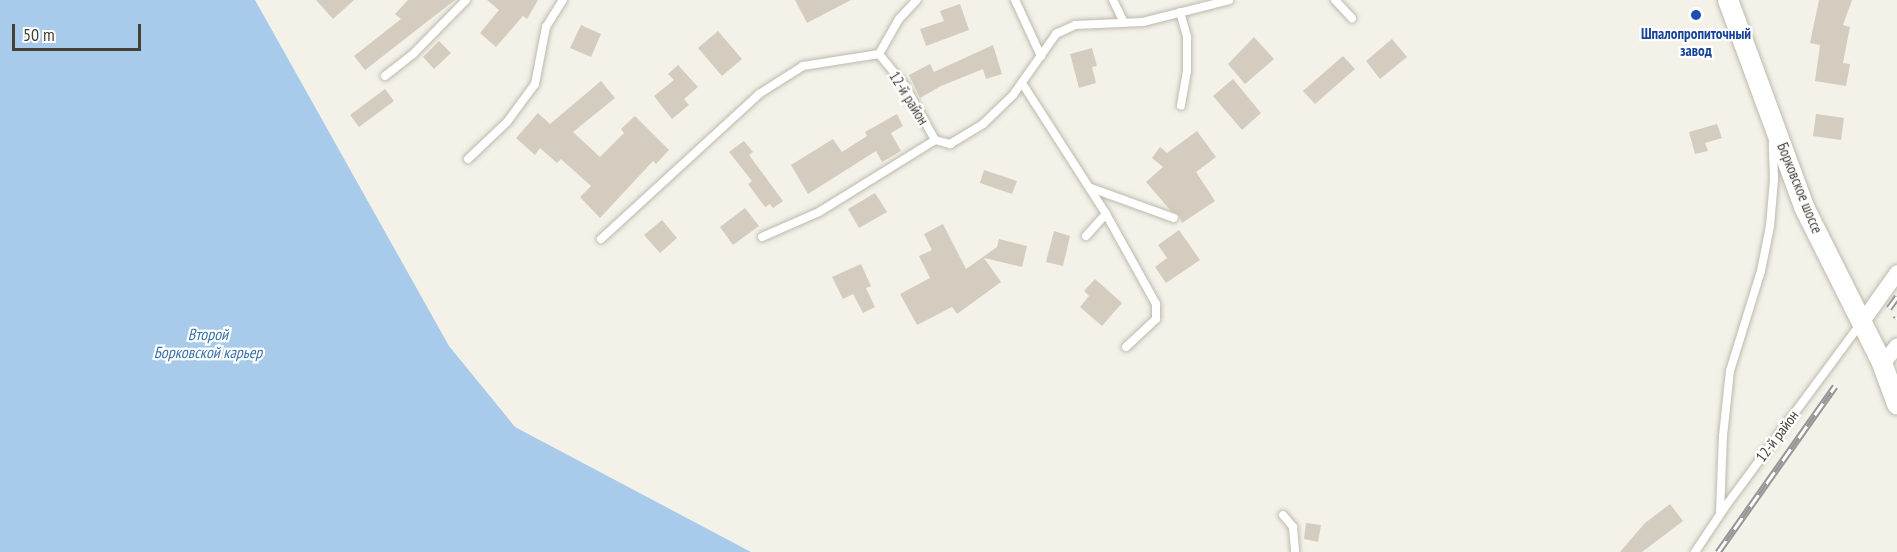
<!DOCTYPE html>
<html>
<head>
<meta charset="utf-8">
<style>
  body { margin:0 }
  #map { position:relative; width:1897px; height:552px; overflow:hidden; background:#f3f1e8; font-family:"PT Sans Narrow",sans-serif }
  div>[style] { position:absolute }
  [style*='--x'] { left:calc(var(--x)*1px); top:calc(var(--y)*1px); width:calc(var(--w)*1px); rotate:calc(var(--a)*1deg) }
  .water>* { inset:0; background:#a9cbeb }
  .building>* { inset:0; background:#d4cdbf }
  .roads { filter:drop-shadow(0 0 2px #beb9ac) drop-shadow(0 0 2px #beb9ac) }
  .service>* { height:8px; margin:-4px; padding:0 4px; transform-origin:4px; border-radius:4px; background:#fff }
  .minor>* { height:15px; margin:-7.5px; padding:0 7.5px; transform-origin:7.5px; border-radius:7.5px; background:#fff }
  .tertiary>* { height:20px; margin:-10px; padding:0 10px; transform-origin:10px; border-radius:10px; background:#fff }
  .rail>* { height:7px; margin-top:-3.5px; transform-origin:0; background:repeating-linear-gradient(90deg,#fff 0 14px,#979797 0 28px); box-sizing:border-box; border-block:2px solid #979797 }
  .dots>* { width:16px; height:16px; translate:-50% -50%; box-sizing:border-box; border:3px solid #fff; border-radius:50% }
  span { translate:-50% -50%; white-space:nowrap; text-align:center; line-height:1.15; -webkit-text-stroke:4.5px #fff; paint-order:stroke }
  .transit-label { font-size:15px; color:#164399; font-weight:700 }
  .street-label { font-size:15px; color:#464137 }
  .water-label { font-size:16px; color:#3871aa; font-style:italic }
  .scale { position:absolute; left:12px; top:24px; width:129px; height:27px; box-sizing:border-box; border:3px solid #464137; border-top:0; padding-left:8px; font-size:18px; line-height:21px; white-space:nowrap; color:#464137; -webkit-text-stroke:4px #fff; paint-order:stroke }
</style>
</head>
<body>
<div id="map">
  <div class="water">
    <i style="clip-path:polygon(0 0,255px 0,449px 346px,515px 427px,751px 552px,0 552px)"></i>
  </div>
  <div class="building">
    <i style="clip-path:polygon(316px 0,354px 0,333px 19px)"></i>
    <i style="clip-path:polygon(408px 0,455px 0,365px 70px,354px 56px,401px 19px,395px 14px)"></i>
    <i style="clip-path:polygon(487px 0,538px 0,527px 19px,523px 16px,496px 47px,480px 33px,499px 10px)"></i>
    <i style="clip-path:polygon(795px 0,851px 0,807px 23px)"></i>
    <i style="clip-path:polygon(1819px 0,1852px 0,1843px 25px,1850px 27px,1843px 63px,1850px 64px,1846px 86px,1815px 81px,1820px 45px,1810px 43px)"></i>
    <i style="clip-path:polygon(960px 4px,969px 30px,926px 46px,920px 29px,944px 21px,940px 11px)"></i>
    <i style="clip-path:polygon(581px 25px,601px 34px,591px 57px,570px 48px)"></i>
    <i style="clip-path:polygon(718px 31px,742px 59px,722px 76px,698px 48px)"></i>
    <i style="clip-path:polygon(1254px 37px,1274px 59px,1245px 84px,1228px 64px)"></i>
    <i style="clip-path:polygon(1392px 39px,1407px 57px,1380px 79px,1366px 61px)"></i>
    <i style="clip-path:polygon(439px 41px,451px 53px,434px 69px,423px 57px)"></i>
    <i style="clip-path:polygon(993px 45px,1002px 74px,986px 79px,983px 69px,941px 86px,920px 98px,909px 75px,930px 64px,934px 72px)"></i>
    <i style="clip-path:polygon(1092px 48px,1097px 66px,1092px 67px,1096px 83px,1079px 88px,1070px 54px)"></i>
    <i style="clip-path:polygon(1343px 56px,1355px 69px,1315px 104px,1303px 91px)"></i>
    <i style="clip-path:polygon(678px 65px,698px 87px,684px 99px,689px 105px,672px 119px,654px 96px,674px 80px,668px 74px)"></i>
    <i style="clip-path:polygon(1233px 79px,1261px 113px,1242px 130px,1213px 96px)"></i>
    <i style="clip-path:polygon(601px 81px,615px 98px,573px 132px,600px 157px,624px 133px,621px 129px,635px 116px,669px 150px,656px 164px,653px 161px,600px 218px,580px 197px,591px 186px,561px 159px,557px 163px,540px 148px,535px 155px,516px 138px,538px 113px,550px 124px)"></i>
    <i style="clip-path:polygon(385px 89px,394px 101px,359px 127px,350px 115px)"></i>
    <i style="clip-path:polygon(897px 114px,903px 126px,891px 133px,901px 151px,882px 162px,876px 151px,808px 194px,791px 165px,833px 139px,842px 152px,867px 136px,865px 132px)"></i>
    <i style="clip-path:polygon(1816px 114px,1844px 118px,1841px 140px,1813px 136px)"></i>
    <i style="clip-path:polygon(1717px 124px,1722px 138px,1705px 143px,1708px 151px,1695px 154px,1689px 132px)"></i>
    <i style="clip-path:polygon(1197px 131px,1216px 157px,1196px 172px,1215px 201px,1182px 223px,1178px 214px,1171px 211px,1146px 182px,1163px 167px,1152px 158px,1160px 147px,1167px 153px)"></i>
    <i style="clip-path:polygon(744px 141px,753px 152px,749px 155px,783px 201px,773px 208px,770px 204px,765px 207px,748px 184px,752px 181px,729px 152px)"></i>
    <i style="clip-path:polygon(984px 170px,1017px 181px,1012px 194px,980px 183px)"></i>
    <i style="clip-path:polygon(875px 193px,887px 212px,859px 228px,848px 209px)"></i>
    <i style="clip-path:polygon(745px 208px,759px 226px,733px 245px,720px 227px)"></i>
    <i style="clip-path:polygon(662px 220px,677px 238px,660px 253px,644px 235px)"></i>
    <i style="clip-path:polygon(943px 224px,966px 269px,997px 247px,999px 239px,1027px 246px,1022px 267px,984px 258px,1001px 282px,957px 314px,952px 307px,917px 325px,900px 294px,930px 278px,919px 256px,932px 250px,924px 234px)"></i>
    <i style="clip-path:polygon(1179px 230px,1200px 260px,1166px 283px,1155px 267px,1167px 258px,1158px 245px)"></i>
    <i style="clip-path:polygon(1054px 231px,1070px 236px,1063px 266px,1046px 262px)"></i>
    <i style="clip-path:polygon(861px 264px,871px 286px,866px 288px,875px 307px,863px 313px,853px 294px,843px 299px,832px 277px)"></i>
    <i style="clip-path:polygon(1095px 279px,1122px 303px,1102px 326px,1080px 307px,1089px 296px,1084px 291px)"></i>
    <i style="clip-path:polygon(1670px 504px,1683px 521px,1642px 552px,1620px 552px,1645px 523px)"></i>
    <i style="clip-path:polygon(1306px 523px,1321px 525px,1318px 542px,1304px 539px)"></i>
  </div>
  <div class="roads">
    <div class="service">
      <i style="--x:1015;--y:0;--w:62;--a:65.1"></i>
      <i style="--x:1113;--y:0;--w:25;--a:64"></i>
      <i style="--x:1335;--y:0;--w:25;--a:47"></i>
      <i style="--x:1180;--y:12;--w:26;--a:74"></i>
      <i style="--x:1187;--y:37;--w:34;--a:90"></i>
      <i style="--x:1187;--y:71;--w:35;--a:100"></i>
      <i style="--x:879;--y:54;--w:40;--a:-60.3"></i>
      <i style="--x:899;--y:19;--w:26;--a:-47"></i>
      <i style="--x:385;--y:76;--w:37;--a:-38"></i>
      <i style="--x:414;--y:53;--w:74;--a:-45.5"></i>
      <i style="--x:1022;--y:83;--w:156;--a:57.3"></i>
      <i style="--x:1106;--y:214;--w:103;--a:60.9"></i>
      <i style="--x:1156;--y:304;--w:15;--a:90"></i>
      <i style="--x:1156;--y:319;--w:41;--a:137"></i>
      <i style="--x:468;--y:159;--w:54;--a:-43.5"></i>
      <i style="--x:507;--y:122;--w:47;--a:-53.6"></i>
      <i style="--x:535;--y:84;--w:58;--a:-79.1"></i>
      <i style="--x:546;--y:27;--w:32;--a:-58"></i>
      <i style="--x:1091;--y:188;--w:88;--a:19.9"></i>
      <i style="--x:1086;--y:236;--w:30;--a:-48"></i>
      <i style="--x:762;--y:237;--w:62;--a:-23.7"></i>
      <i style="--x:819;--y:212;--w:137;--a:-31.8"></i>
      <i style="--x:601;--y:239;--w:214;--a:-42.5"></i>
      <i style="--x:759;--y:94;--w:52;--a:-32.5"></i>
      <i style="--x:803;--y:66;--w:77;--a:-9"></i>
      <i style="--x:879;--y:54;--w:41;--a:50.9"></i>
      <i style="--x:905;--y:86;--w:62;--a:60.9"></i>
      <i style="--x:935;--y:140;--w:16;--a:15"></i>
      <i style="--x:950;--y:144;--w:39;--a:-31"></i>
      <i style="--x:983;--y:124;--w:42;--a:-44"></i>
      <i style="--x:1013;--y:95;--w:75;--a:-54.8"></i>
      <i style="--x:1056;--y:34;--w:21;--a:-25"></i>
      <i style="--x:1075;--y:25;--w:68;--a:-2.5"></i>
      <i style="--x:1143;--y:22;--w:89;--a:-14.3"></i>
      <i style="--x:1720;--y:513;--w:77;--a:-87.8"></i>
      <i style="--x:1723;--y:436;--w:65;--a:-83.9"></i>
      <i style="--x:1730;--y:371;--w:105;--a:-72.8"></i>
      <i style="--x:1761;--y:271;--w:46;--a:-78.7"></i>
      <i style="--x:1770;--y:226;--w:47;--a:-85.1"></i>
      <i style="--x:1774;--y:179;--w:36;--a:-92"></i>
      <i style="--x:1283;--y:515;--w:16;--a:50"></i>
      <i style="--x:1293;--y:527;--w:25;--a:85"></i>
      <i style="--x:1695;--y:552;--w:54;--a:-56.3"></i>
      <i style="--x:1725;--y:507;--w:229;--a:-53.5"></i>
    </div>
    <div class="minor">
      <i style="--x:1862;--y:321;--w:60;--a:-54.5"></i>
      <i style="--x:1882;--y:363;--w:23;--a:-50"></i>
    </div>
    <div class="tertiary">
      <i style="--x:1728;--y:0;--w:221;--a:69.8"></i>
      <i style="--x:1804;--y:207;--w:174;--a:63.4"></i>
      <i style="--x:1882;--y:363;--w:44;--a:69.9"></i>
    </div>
  </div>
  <div class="rail">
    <i style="--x:1889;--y:308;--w:14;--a:-54"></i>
    <i style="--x:1896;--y:319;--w:2;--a:-63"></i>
    <i style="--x:1718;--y:552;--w:203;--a:-54.8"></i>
  </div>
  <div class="dots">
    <i style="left:1696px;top:15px;background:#1a4fb4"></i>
  </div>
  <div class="transit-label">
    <span style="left:1696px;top:42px">Шпалопропиточный<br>завод</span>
  </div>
  <div class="street-label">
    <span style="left:909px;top:98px;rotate:58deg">12-й район</span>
    <span style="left:1800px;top:188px;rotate:68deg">Борковское шоссе</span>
    <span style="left:1777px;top:436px;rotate:-53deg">12-й район</span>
  </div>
  <div class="water-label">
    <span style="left:208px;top:343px">Второй<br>Борковской карьер</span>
  </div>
  <div class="scale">50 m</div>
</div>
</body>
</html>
